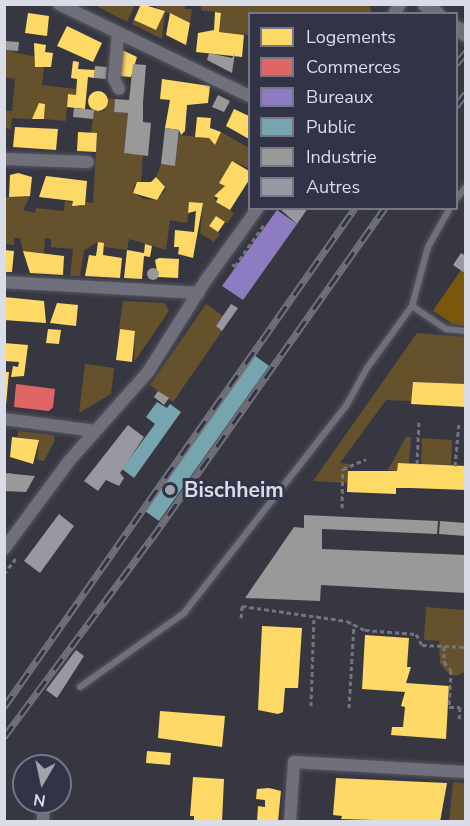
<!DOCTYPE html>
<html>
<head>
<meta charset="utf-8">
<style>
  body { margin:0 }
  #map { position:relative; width:470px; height:826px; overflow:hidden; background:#373742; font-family:"Nunito Sans",sans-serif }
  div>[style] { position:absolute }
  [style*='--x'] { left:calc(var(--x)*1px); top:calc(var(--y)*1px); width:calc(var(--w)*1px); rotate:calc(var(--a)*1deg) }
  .green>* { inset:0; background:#66512d }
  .forest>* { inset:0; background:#79580b }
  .homes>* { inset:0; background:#ffd966 }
  .round { border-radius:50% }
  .shops>* { inset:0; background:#e06666 }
  .offices>* { inset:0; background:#8e7cc3 }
  .public>* { inset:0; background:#76a5af }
  .industry>* { inset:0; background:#999 }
  .building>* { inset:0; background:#9798a2 }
  .path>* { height:3px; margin-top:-1.5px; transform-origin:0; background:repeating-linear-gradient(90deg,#74747e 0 4.5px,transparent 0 7.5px) }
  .roads { filter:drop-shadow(0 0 2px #55565f) drop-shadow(0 0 2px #55565f) }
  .service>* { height:6px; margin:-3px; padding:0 3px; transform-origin:3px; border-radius:3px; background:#6f707b }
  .minor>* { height:12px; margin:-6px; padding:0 6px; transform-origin:6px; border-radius:6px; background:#6f707b }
  .tertiary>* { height:15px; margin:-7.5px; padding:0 7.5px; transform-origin:7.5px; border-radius:7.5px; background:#6f707b }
  .rail>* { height:7px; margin-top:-3.5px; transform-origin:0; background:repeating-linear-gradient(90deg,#323347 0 14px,#71727a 0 28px); box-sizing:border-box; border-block:2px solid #71727a }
  .dots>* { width:16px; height:16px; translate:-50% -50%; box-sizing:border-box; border:3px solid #323347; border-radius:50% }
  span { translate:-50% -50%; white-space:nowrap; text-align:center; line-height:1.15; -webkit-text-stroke:6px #323347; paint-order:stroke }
  .poi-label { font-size:21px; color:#dadce8; font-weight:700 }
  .left { translate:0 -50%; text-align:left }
  .frame { position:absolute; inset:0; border:6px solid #dadce8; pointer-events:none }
  .legend { position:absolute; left:248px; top:12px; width:210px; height:198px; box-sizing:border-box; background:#323347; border:2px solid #757787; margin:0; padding:8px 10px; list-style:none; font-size:18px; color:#dadce8 }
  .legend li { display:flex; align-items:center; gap:12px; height:30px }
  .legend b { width:30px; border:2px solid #757787 }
  .north { position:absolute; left:12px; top:754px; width:60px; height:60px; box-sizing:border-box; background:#323347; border:2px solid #757787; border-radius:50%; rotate:189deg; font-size:16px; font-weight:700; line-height:24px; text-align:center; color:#dadce8 }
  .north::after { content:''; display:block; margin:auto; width:21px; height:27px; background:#a1a2ae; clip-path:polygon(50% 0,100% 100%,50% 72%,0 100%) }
</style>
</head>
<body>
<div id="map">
  <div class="green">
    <i style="clip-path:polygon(95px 5px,95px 4px,135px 5px,127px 22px)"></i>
    <i style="clip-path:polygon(151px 5px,185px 5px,185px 9px,192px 9px,190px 23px,165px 12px,162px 39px,132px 24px,134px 20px,156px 30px,165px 11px)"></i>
    <i style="clip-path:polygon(201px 5px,369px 5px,372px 13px,249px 14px,249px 35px,219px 32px,221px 13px,201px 10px)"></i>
    <i style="clip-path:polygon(5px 50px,36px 57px,35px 67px,44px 67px,42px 85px,76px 89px,76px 95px,68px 94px,66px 121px,44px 119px,45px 104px,40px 103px,32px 119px,12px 118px,11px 129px,5px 128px,4px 111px,12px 111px,15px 79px,5px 77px)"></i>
    <i style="clip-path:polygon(107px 98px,115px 99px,114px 112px,128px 113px,124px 153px,143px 155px,141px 182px,134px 185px,133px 193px,144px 199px,157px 200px,166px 189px,156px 177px,161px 164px,175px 165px,179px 135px,209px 138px,215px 145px,221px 132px,249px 148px,249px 168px,232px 161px,219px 183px,225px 186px,214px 196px,216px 202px,234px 213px,227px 223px,216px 216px,209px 225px,220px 234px,214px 242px,200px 233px,203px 203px,190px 202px,187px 223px,170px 220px,166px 250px,129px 239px,127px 250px,104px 247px,104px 243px,98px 242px,84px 250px,80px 276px,70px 276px,73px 249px,51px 247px,51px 239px,45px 238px,44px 253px,23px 251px,20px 238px,14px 238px,14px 245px,5px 244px,4px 197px,30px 196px,23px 210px,35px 213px,36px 208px,64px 211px,65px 200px,81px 207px,85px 202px,93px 203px,97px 133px,91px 133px,94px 110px,105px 111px)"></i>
    <i style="clip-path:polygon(123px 301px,165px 303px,169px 311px,134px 362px,135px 331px,119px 329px)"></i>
    <i style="clip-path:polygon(206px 304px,223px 316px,216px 326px,222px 331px,173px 402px,150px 385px)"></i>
    <i style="clip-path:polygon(417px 333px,465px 337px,465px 384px,413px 382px,412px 401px,386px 400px,340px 463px,349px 464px,347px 483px,313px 481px)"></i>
    <i style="clip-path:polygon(85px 364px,114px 368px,111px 394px,79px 413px)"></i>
    <i style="clip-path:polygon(18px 431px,53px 435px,55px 440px,44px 461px,37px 460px,39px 440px,18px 437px)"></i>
    <i style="clip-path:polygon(406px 437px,411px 437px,409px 463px,398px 463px,397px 471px,388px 470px)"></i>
    <i style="clip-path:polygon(422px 438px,452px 440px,451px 465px,421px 464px)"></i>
    <i style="clip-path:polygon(426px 607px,465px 610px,465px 672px,456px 676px,448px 673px,440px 663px,439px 641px,424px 640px)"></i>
    <i style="clip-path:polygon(453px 782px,465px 783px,465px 821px,449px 821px)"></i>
  </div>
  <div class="forest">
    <i style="clip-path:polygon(461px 270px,465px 274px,465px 326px,453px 324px,433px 311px)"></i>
  </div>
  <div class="homes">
    <i style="clip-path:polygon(141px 4px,165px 11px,156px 30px,134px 20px)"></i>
    <i style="clip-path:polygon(215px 12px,221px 13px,219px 32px,244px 35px,242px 57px,196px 52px,198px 33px,214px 30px)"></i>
    <i style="clip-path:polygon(28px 13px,49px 16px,47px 36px,25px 33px)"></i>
    <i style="clip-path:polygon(170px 13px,190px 23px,186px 45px,166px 35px)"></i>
    <i style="clip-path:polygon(67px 26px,102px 43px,93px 62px,57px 46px)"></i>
    <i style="clip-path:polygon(34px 43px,46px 45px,45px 52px,53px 53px,51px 67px,35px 67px)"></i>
    <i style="clip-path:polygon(120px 49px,137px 57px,131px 77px,118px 76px)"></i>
    <i style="clip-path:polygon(73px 61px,79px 62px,78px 69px,95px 70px,94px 78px,88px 77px,85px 109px,67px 107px,68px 94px,76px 95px,77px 79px,71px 78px)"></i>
    <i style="clip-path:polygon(162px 79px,210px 86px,208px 103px,187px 105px,185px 131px,181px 135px,179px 130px,165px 128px,170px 100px,160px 99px)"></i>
    <i class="round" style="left:88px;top:91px;width:20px;height:20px"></i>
    <i style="clip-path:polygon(39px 103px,45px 104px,44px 119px,32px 119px)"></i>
    <i style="clip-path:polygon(234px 109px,249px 116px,249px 139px,226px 126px)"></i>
    <i style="clip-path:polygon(197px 117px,211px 118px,210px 128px,221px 132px,215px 145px,209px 138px,195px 137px)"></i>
    <i style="clip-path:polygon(15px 127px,58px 129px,56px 150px,13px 147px)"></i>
    <i style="clip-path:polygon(78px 132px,97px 133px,96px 152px,77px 151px)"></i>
    <i style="clip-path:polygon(232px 161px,249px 171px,249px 180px,230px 210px,216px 202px,218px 198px,214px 196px,225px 186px,219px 183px)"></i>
    <i style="clip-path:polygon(18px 173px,32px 177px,30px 196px,9px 197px,10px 175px)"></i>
    <i style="clip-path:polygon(46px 176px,87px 181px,85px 205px,72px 206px,73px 201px,39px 197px)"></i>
    <i style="clip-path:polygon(156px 177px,165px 187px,157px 200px,133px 193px,137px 182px,151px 182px)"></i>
    <i style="clip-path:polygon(189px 202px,203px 203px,193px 258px,178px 254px,179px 247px,174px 247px,175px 230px,194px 232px,196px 211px,188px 213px)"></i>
    <i style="clip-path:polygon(216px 216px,225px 222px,218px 232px,209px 226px)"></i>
    <i style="clip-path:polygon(98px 242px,104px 243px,103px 255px,122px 258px,120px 278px,85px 276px,89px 255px,96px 256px)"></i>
    <i style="clip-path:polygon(145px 244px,152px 246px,150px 257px,144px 256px,142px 279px,124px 278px,127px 250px,144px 253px)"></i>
    <i style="clip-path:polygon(4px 250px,14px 251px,12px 272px,4px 272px)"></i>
    <i style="clip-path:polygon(23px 251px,64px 256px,63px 275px,30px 273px)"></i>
    <i style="clip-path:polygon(159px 258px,179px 259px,178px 278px,158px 277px,155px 260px)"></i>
    <i style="clip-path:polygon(4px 297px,44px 301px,46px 323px,4px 320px)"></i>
    <i style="clip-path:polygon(57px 303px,78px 305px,76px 326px,50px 323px)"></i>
    <i style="clip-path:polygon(48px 329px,61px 330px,59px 344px,46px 343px)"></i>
    <i style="clip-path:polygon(120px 329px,135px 331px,132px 362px,116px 360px)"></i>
    <i style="clip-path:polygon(4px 343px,28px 345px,24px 376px,11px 377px,13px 366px,18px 367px,19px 362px,4px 361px)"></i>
    <i style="clip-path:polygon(4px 372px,9px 372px,6px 405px,4px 405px)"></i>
    <i style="clip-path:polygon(413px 382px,466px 384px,466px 407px,411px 404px)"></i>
    <i style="clip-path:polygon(12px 437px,39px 440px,33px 464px,10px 457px)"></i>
    <i style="clip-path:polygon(398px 463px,466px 466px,466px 490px,411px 488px,396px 488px,396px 494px,347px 492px,348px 471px,397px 471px)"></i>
    <i style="clip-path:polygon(262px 626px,302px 628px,298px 688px,285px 688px,283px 712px,278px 714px,258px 710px)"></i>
    <i style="clip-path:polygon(365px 635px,409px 638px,407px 667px,411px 667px,406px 683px,449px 686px,446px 739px,391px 735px,392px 727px,403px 727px,405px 707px,401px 706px,405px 692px,362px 689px)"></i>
    <i style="clip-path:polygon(160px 711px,225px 716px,222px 747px,158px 738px)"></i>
    <i style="clip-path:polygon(147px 751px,171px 753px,170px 765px,146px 763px)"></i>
    <i style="clip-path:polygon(193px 777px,224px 779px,222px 822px,194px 822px,194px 816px,190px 816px)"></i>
    <i style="clip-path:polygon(336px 778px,447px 783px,440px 822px,341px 819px,342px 816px,333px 815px)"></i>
    <i style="clip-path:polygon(269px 788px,281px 791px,278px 822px,257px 822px,258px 806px,265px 807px,265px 800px,256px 799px,257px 789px)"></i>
  </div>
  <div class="shops">
    <i style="clip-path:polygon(16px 384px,55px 389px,53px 407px,49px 411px,14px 407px)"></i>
  </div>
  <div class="offices">
    <i style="clip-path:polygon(277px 210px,297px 224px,243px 300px,222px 286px)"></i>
  </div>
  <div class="public">
    <i style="clip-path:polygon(254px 355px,269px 366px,159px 521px,145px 511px)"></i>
    <i style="clip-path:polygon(157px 402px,167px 408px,170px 404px,181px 412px,134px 478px,122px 469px,155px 424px,146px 417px)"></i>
  </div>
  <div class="industry">
    <i style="clip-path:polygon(5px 41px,19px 42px,18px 51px,4px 50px)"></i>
    <i style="clip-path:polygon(209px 53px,232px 58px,235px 53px,232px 73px,207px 60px)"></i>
    <i style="clip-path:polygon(133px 64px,146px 65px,143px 103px,143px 122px,151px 123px,148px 156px,124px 153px,128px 113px,114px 112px,115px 99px,129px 100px)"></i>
    <i style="clip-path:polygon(95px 66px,107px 67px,106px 79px,94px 78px)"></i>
    <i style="clip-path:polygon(218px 95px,230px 101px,224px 112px,212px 107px)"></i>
    <i style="clip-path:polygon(74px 108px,94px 110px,93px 119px,73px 117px)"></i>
    <i style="clip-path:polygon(165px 128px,179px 130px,175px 166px,161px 164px)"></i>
    <i class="round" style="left:147px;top:268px;width:12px;height:12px"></i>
    <i style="clip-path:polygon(158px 391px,169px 398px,164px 405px,154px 397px)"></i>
    <i style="clip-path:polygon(8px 473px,14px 474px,35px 476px,26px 492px,4px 491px,4px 475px)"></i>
    <i style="clip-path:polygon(304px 515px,438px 521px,437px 534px,322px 529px,322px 549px,466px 555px,466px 593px,321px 585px,320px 601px,245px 598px,294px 527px,304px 528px)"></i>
    <i style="clip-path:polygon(440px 521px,466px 523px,466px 536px,439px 534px)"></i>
  </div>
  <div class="building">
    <i style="clip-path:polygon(279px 208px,308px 208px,297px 224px)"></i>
    <i style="clip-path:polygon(461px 253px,466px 256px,466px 274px,453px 265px)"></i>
    <i style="clip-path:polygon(231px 304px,238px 308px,222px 331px,216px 326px)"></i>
    <i style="clip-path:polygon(128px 425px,144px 437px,120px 473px,124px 478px,119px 486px,106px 480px,98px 491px,84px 481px)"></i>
    <i style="clip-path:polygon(59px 514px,74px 526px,40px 573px,24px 561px)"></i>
    <i style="clip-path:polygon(76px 650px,84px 656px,57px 698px,46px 690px)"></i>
  </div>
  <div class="path">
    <i style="--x:232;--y:264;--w:4;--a:34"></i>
    <i style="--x:235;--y:266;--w:52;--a:-55.1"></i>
    <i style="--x:417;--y:464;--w:44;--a:-87.4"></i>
    <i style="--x:455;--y:466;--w:44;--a:-84.8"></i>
    <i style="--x:342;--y:508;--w:39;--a:-89"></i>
    <i style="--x:343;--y:469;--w:25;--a:-23"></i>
    <i style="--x:4;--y:574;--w:20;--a:-53"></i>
    <i style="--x:241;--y:618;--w:12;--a:-85"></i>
    <i style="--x:242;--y:606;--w:106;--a:8.1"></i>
    <i style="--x:347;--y:621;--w:20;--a:27"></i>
    <i style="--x:365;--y:630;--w:51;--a:4.5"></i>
    <i style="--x:416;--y:634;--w:13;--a:61"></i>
    <i style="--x:422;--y:645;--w:44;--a:2.6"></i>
    <i style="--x:444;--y:646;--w:16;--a:90"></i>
    <i style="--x:444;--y:662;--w:11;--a:49"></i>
    <i style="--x:451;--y:670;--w:37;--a:93"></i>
    <i style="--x:449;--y:707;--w:11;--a:0"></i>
    <i style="--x:460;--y:707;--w:14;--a:94"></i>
    <i style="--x:311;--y:706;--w:90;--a:-88.1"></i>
    <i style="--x:349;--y:708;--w:84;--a:-86.6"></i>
  </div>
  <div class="roads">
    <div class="service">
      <i style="--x:456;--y:199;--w:16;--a:-50"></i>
      <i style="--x:412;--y:306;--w:41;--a:34.1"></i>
      <i style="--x:446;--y:329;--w:20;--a:6"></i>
      <i style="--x:80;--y:687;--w:128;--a:-35.4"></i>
      <i style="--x:184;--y:613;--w:263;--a:-52"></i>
      <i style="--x:346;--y:406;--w:43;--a:-61.1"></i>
      <i style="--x:367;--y:368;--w:77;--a:-54"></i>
      <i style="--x:412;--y:306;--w:61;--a:-74.8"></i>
      <i style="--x:428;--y:247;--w:45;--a:-60.6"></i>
    </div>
    <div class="minor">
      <i style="--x:59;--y:4;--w:211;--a:25.8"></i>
      <i style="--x:394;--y:14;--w:12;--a:-59"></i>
      <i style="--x:118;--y:33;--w:46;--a:95"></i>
      <i style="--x:114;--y:79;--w:11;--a:63"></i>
      <i style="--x:4;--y:159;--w:84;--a:2"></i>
      <i style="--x:4;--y:282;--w:195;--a:3.2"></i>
      <i style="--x:4;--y:419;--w:92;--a:7.5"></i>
      <i style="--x:4;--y:549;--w:109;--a:-53.5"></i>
      <i style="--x:69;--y:461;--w:119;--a:-48.4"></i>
      <i style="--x:148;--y:372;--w:109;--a:-57.8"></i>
      <i style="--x:206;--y:280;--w:89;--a:-54.2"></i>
      <i style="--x:43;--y:822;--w:11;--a:-90"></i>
      <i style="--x:290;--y:822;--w:60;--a:-86.2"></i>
      <i style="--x:294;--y:762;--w:172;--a:3.3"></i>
    </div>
    <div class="tertiary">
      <i style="--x:425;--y:4;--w:16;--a:40"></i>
      <i style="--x:456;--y:28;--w:12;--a:31"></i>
    </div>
  </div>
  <div class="rail">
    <i style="--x:456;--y:64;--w:16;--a:-50"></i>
    <i style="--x:456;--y:106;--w:16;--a:-52"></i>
    <i style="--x:4;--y:707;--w:610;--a:-54.88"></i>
    <i style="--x:4;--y:737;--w:248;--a:-53.4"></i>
    <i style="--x:152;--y:538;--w:404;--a:-54.8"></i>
  </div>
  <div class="dots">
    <i style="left:170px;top:490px;background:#a1a2ae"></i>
  </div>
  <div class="poi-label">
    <span class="left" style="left:184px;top:490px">Bischheim</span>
  </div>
  <div class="frame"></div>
  <ul class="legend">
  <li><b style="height:16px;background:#ffd966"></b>Logements</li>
  <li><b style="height:16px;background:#e06666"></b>Commerces</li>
  <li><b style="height:16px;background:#8e7cc3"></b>Bureaux</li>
  <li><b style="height:16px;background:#76a5af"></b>Public</li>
  <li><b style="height:16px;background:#999"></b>Industrie</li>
  <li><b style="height:16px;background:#9798a2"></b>Autres</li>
  </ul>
  <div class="north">N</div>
</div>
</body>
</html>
